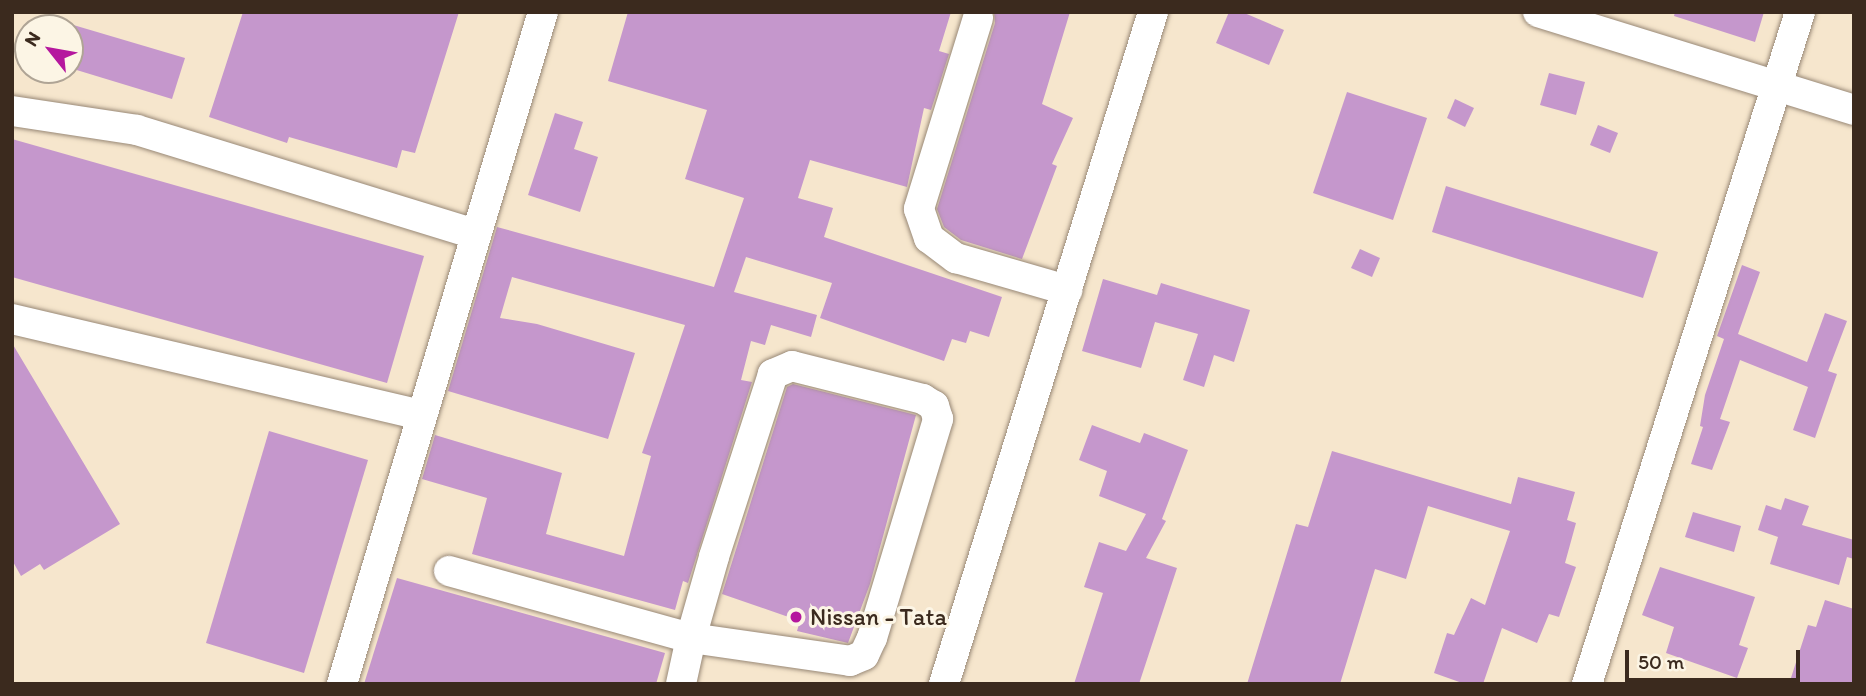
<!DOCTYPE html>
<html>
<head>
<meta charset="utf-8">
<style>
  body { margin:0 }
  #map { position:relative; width:1866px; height:696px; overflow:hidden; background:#f6e6cd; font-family:Itim,sans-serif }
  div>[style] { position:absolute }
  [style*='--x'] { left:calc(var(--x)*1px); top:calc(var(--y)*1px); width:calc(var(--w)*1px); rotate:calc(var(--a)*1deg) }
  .building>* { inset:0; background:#c597cc }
  .roads { filter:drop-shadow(0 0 2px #988876) drop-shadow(0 0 2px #988876) }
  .minor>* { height:30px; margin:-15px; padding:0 15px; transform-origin:15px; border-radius:15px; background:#fff }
  .dots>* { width:19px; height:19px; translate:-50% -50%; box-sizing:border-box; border:4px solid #fcf5e5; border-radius:50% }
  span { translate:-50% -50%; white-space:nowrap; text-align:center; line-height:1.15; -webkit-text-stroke:6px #fcf5e5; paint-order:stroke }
  .poi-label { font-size:24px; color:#3b2a1e }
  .left { translate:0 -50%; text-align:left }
  .frame { position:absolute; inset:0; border:14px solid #3b2a1e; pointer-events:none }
  .north { position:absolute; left:14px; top:14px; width:70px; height:70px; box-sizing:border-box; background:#fcf5e5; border:2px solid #afa495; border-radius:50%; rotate:301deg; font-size:19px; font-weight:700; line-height:28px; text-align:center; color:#3b2a1e }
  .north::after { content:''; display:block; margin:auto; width:24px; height:32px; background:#b5179e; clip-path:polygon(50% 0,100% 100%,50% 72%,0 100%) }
  .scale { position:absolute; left:1625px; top:650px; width:175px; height:32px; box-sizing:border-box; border:4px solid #3b2a1e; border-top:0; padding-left:9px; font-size:21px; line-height:24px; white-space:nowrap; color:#3b2a1e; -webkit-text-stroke:5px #fcf5e5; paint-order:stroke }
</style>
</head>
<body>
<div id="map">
  <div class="building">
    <i style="clip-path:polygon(243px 12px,459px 12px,415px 153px,402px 150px,397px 168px,289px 137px,287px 143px,209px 117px)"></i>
    <i style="clip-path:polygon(628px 12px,951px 12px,939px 51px,949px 54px,931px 110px,924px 108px,907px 187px,810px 160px,798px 198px,833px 208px,824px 237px,1002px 297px,989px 337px,970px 331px,966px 343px,952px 339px,944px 361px,820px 318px,832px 283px,746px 257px,734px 292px,817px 315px,811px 337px,771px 325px,765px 345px,751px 341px,741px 380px,752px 382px,688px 583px,683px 581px,675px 610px,472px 554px,487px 498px,422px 479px,435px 435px,562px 473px,546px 534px,624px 556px,651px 456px,642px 453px,685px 325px,512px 277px,500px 318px,537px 324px,635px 353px,608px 439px,448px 391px,497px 227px,714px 287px,744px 198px,685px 179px,707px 110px,608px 81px)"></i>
    <i style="clip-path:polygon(994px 12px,1070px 12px,1042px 104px,1073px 118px,1052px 164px,1057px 166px,1022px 259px,961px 240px,944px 227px,937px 209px,995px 23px)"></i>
    <i style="clip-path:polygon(1229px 12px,1242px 12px,1284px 30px,1269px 65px,1216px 43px)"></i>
    <i style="clip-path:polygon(1675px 12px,1764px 12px,1755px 42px,1674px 16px)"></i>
    <i style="clip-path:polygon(70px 24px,185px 58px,172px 99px,70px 68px)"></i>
    <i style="clip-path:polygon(1549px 73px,1585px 82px,1576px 115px,1540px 105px)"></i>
    <i style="clip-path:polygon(1347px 92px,1427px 118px,1393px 220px,1313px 193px)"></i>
    <i style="clip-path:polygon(1455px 99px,1474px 108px,1465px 127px,1447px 118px)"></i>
    <i style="clip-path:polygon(555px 113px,583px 122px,574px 149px,598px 157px,580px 212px,528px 195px)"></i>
    <i style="clip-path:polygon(1598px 125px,1618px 133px,1610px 153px,1590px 145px)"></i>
    <i style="clip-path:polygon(12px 139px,424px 256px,387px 383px,12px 277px)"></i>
    <i style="clip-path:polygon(1446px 186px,1658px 252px,1643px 298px,1432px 232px)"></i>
    <i style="clip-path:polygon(1360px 249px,1380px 258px,1372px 277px,1351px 268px)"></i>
    <i style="clip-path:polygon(1742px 265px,1760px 272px,1738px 334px,1807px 362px,1825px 313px,1847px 321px,1828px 371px,1837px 374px,1815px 438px,1793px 430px,1808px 387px,1740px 360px,1720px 419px,1730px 422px,1712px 470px,1691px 464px,1703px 427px,1700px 426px,1705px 395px,1724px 339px,1717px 336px)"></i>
    <i style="clip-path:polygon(1103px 279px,1157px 295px,1161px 283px,1250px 310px,1234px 362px,1214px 355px,1204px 387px,1183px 380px,1198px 334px,1155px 322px,1141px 368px,1082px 351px)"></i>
    <i style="clip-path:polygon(12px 343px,120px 524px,44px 570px,40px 564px,21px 576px,12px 560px)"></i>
    <i style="clip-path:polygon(793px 384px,916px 415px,870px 584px,848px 643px,797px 631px,800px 621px,722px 594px,787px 387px)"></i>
    <i style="clip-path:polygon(1092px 425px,1140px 443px,1144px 433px,1188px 450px,1162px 519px,1166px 521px,1146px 558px,1177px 568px,1139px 684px,1074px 684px,1103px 593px,1084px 587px,1099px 542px,1126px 551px,1146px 514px,1099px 496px,1107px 471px,1079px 460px)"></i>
    <i style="clip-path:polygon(269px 431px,368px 460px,304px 673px,206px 643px)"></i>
    <i style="clip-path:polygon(1332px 451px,1511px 504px,1518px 477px,1575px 492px,1567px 520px,1576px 523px,1565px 563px,1576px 567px,1559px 617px,1549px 614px,1537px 643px,1502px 628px,1483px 684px,1465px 684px,1434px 673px,1447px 633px,1454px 635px,1471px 598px,1485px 605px,1510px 531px,1428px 506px,1406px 579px,1375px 569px,1340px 684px,1247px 684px,1296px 524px,1308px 527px)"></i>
    <i style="clip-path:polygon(1785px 498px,1809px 506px,1802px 525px,1854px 540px,1854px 559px,1847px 557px,1839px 585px,1770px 564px,1778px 537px,1758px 530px,1766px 505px,1781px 510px)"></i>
    <i style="clip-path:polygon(1693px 512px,1741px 526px,1734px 552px,1685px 537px)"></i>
    <i style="clip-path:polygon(1660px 567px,1755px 597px,1739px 645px,1748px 648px,1737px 678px,1666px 653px,1674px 627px,1642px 615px)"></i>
    <i style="clip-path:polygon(397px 578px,665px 653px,656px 684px,364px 684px)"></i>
    <i style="clip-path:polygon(1825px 600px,1854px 609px,1854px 684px,1789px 684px,1808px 625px,1816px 627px)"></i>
  </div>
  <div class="roads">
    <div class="minor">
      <i style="--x:1538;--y:12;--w:331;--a:17.2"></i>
      <i style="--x:978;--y:18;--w:200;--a:107.2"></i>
      <i style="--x:919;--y:209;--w:31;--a:71"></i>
      <i style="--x:929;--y:238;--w:34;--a:37"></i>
      <i style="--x:956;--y:258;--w:116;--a:16.1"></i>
      <i style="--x:12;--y:111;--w:126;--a:8.6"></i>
      <i style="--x:137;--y:130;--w:355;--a:17.1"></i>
      <i style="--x:12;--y:319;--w:421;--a:13.2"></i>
      <i style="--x:449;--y:571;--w:251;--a:15.5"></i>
      <i style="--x:691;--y:638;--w:161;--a:8.2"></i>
      <i style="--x:850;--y:661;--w:15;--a:-23"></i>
      <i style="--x:864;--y:655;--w:19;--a:-65"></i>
      <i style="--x:872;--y:638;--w:229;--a:-73.2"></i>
      <i style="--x:938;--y:419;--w:14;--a:-107"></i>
      <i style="--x:934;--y:406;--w:13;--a:-148"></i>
      <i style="--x:923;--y:399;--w:135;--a:-165.9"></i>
      <i style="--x:792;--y:366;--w:21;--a:157"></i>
      <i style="--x:773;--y:374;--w:192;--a:107.9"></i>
      <i style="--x:714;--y:557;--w:84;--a:105.9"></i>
      <i style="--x:691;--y:638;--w:47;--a:102.3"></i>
      <i style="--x:342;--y:684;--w:701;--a:-73.35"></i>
      <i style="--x:944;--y:684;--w:704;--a:-72.72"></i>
      <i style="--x:1587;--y:684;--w:705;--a:-72.41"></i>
    </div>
  </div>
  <div class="dots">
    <i style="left:796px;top:617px;background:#b5179e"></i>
  </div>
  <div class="poi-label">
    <span class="left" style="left:810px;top:617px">Nissan - Tata</span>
  </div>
  <div class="frame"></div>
  <div class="north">N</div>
  <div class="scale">50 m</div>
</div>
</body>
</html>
